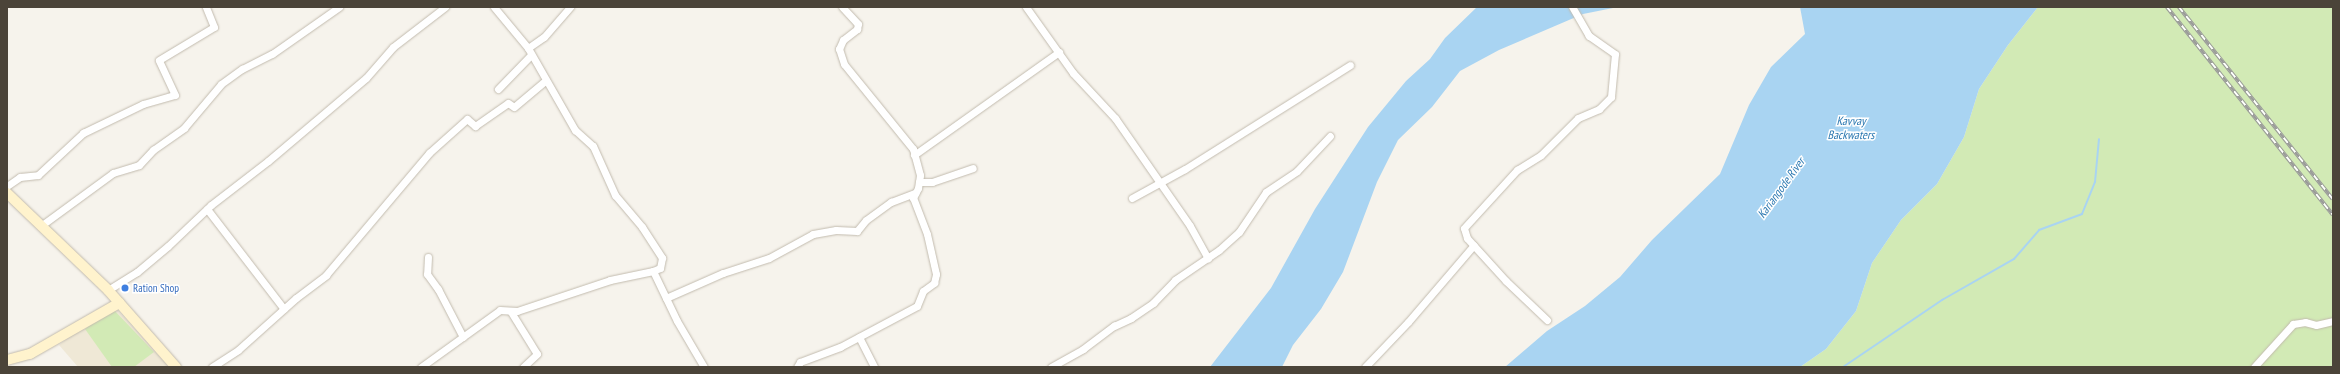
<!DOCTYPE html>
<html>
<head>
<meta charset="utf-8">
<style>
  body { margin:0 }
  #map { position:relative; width:2340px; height:374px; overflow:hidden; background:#f6f3ec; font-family:"PT Sans Narrow",sans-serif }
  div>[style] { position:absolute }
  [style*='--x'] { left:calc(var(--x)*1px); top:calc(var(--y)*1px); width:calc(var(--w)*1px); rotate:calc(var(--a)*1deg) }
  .education>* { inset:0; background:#efe8d6 }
  .green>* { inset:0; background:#d2eab5 }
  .water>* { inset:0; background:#a9d4f2 }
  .stream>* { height:2px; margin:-1px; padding:0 1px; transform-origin:1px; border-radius:1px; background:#a9d4f2 }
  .roads { filter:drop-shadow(0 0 1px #c2bbae) drop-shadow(0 0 1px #c2bbae) }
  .minor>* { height:7px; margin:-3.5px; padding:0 3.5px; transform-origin:3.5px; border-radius:3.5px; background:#fff }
  .secondary>* { height:10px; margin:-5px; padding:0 5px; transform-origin:5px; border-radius:5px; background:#fff3cd }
  .rail>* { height:3.5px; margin-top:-1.75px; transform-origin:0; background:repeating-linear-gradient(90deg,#fff 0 6px,#9a9a9a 0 12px); box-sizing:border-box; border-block:1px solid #9a9a9a }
  .dots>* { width:11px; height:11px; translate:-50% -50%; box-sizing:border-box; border:2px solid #fff; border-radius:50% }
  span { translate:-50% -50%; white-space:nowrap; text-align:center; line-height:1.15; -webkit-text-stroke:3px #fff; paint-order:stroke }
  .shop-label { font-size:11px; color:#366cbe }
  .left { translate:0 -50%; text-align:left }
  .water-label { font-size:12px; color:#2e7ab2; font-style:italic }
  .frame { position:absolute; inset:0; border:8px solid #4b4439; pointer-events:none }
</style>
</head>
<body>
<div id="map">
  <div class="education">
    <i style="clip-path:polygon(111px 303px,169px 367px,78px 367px,59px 345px)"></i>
  </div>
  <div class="green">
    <i style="clip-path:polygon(2038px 7px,2333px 7px,2333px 367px,1800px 367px,1826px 349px,1856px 311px,1872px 263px,1901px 220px,1937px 184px,1964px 137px,1979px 89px,2008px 45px)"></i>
    <i style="clip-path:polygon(112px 308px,154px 352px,134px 367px,112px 367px,85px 329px)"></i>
  </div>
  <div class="water">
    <i style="clip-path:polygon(1477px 7px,1618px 7px,1583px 14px,1499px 50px,1460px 71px,1432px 107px,1398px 140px,1377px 182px,1343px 272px,1321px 309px,1293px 345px,1282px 367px,1210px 367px,1271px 288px,1315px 209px,1368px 127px,1406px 81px,1430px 59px,1445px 38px)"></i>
    <i style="clip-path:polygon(1800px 7px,2038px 7px,2008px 45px,1979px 89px,1964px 137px,1937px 184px,1901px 220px,1872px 263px,1856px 311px,1826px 349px,1800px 367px,1505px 367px,1547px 331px,1585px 306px,1620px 277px,1652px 240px,1720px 174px,1749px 105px,1771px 67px,1805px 34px)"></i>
  </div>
  <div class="stream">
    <i style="--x:1843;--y:367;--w:120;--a:-34.1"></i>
    <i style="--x:1942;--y:300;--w:83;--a:-29.7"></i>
    <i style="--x:2014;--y:259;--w:38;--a:-49"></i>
    <i style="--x:2039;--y:230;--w:46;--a:-20.4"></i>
    <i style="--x:2082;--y:214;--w:35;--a:-68"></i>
    <i style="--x:2095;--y:182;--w:43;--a:-84.7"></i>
  </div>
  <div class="roads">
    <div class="minor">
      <i style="--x:494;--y:7;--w:53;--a:50.3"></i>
      <i style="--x:528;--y:48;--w:95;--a:60.2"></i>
      <i style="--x:575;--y:130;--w:24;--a:42"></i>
      <i style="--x:593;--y:146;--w:54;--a:65.8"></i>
      <i style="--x:615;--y:195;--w:42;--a:49.8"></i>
      <i style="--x:642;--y:227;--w:37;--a:57"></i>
      <i style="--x:662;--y:258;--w:10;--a:101"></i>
      <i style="--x:660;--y:268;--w:8;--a:157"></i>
      <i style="--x:653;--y:271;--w:55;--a:64.4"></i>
      <i style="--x:677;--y:321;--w:53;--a:59.6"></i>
      <i style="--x:1026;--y:7;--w:81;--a:54.5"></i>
      <i style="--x:1073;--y:73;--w:62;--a:47"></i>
      <i style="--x:1115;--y:118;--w:131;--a:55.2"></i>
      <i style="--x:1190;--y:226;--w:37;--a:61"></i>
      <i style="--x:528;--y:48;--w:19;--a:-35"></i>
      <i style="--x:544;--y:37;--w:40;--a:-49"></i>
      <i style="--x:498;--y:89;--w:47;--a:-45.9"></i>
      <i style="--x:914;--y:155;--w:178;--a:-35.4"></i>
      <i style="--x:919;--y:182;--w:13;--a:0"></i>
      <i style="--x:932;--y:182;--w:43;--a:-18.9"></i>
      <i style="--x:7;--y:186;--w:16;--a:-35"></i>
      <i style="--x:20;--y:177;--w:18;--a:-6"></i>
      <i style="--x:38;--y:175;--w:62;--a:-43"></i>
      <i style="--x:83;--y:133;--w:67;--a:-25.8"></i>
      <i style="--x:143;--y:104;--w:33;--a:-16"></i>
      <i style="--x:175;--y:95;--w:38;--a:-115"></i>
      <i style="--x:159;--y:60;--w:64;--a:-31"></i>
      <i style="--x:214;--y:27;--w:22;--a:-112"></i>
      <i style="--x:1132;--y:198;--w:60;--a:-28.7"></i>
      <i style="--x:1185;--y:169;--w:195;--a:-32.2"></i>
      <i style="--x:207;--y:209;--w:126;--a:52.4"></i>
      <i style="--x:42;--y:225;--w:88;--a:-36.2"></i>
      <i style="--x:113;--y:173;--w:27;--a:-17"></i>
      <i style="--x:139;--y:165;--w:21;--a:-47"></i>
      <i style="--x:153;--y:150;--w:38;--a:-35"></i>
      <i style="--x:184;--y:128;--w:57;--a:-49.9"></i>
      <i style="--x:221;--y:84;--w:26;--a:-36"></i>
      <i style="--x:242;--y:69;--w:34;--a:-27"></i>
      <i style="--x:272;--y:54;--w:82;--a:-35"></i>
      <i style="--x:428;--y:257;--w:17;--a:93"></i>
      <i style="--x:427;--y:274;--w:19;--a:54"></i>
      <i style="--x:438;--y:289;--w:54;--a:62.5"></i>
      <i style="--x:108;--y:290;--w:34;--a:-32"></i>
      <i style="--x:137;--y:272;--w:40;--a:-40"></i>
      <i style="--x:168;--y:246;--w:59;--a:-43.6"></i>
      <i style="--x:211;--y:205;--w:72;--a:-37.7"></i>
      <i style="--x:268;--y:161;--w:128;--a:-40.3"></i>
      <i style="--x:366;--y:78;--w:41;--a:-48.9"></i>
      <i style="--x:393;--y:47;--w:66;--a:-37.6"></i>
      <i style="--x:666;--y:298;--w:62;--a:-23.7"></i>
      <i style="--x:723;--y:273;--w:48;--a:-18.1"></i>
      <i style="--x:769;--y:258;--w:50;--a:-28.6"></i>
      <i style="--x:813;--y:234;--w:23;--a:-10"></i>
      <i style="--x:836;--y:230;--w:21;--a:3"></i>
      <i style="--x:857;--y:231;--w:14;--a:-51"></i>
      <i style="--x:866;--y:220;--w:31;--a:-36"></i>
      <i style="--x:891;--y:202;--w:26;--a:-21"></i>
      <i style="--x:511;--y:312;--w:49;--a:58.2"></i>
      <i style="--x:537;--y:354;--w:19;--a:137"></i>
      <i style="--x:1547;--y:320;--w:57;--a:-136.4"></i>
      <i style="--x:1506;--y:281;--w:58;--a:-132.2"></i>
      <i style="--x:1467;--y:238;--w:10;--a:-107"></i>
      <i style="--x:1464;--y:228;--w:79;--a:-47.6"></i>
      <i style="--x:1517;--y:170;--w:28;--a:-32"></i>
      <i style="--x:1541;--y:155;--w:52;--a:-45"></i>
      <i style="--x:1578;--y:118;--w:23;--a:-23"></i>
      <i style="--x:1599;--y:109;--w:17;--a:-45"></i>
      <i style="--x:1611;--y:97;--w:43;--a:-84.7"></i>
      <i style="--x:1615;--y:54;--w:32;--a:-145"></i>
      <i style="--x:1589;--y:36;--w:34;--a:-120"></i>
      <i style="--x:859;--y:337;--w:34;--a:63"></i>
      <i style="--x:212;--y:367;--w:31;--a:-33"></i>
      <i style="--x:238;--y:350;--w:78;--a:-41.9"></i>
      <i style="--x:296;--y:298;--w:38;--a:-37"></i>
      <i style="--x:326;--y:275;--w:160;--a:-49.8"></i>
      <i style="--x:429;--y:153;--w:51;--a:-41.8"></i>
      <i style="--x:467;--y:119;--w:11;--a:41"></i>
      <i style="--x:475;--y:126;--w:40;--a:-34.9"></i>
      <i style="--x:508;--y:103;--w:7;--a:34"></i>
      <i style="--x:514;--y:107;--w:40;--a:-40"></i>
      <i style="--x:421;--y:367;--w:97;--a:-35.8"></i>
      <i style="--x:500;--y:310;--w:17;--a:3"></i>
      <i style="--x:517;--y:311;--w:98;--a:-18.4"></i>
      <i style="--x:610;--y:280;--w:44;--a:-11.8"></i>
      <i style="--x:797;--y:367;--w:6;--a:-59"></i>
      <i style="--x:800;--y:362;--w:43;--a:-20.6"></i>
      <i style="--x:840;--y:347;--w:87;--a:-28"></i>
      <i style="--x:917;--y:306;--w:16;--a:-68"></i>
      <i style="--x:923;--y:291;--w:14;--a:-36"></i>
      <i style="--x:934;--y:283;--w:9;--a:-77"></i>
      <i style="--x:936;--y:274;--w:41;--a:-102.7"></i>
      <i style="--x:927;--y:234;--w:39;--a:-111"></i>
      <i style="--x:913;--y:198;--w:11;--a:-63"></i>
      <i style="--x:918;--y:188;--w:13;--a:-81"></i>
      <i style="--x:920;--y:175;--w:27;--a:-105"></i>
      <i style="--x:913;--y:149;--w:109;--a:-129.1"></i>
      <i style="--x:844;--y:64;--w:16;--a:-108"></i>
      <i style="--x:839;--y:49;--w:10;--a:-66"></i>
      <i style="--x:843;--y:40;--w:18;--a:-38"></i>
      <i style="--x:857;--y:29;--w:5;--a:-79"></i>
      <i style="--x:858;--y:24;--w:23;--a:-133"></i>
      <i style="--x:1051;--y:367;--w:37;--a:-29"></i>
      <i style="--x:1083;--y:349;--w:39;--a:-37"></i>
      <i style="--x:1114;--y:326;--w:19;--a:-25"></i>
      <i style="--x:1131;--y:318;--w:27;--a:-34"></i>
      <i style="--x:1153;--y:303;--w:32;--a:-46"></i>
      <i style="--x:1175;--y:280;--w:53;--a:-34.3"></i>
      <i style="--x:1219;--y:250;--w:27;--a:-42"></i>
      <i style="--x:1239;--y:232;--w:48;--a:-56"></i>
      <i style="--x:1266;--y:192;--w:37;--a:-34"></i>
      <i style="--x:1297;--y:171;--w:48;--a:-46.7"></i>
      <i style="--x:1365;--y:367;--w:62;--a:-46.3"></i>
      <i style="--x:1408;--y:322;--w:101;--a:-49.4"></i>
      <i style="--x:2254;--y:367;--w:58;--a:-47.8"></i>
      <i style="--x:2293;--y:324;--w:12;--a:-9"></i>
      <i style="--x:2305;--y:322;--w:11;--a:15"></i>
      <i style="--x:2316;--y:325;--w:17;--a:-13"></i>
    </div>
    <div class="secondary">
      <i style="--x:7;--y:193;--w:140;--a:43.8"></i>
      <i style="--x:108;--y:290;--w:103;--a:48.6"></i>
      <i style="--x:7;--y:360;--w:24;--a:-15"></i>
      <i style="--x:30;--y:354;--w:103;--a:-29.8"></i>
    </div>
  </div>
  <div class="rail">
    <i style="--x:2167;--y:7;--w:266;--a:51.4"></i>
    <i style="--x:2179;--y:7;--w:246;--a:51.3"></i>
  </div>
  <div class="dots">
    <i style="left:125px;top:288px;background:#3f7fe0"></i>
  </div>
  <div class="shop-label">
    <span class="left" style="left:133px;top:288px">Ration Shop</span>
  </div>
  <div class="water-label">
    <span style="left:1851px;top:128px">Kavvay<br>Backwaters</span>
    <span style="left:1781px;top:188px;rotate:-54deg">Kariangode River</span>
  </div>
  <div class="frame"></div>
</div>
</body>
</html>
